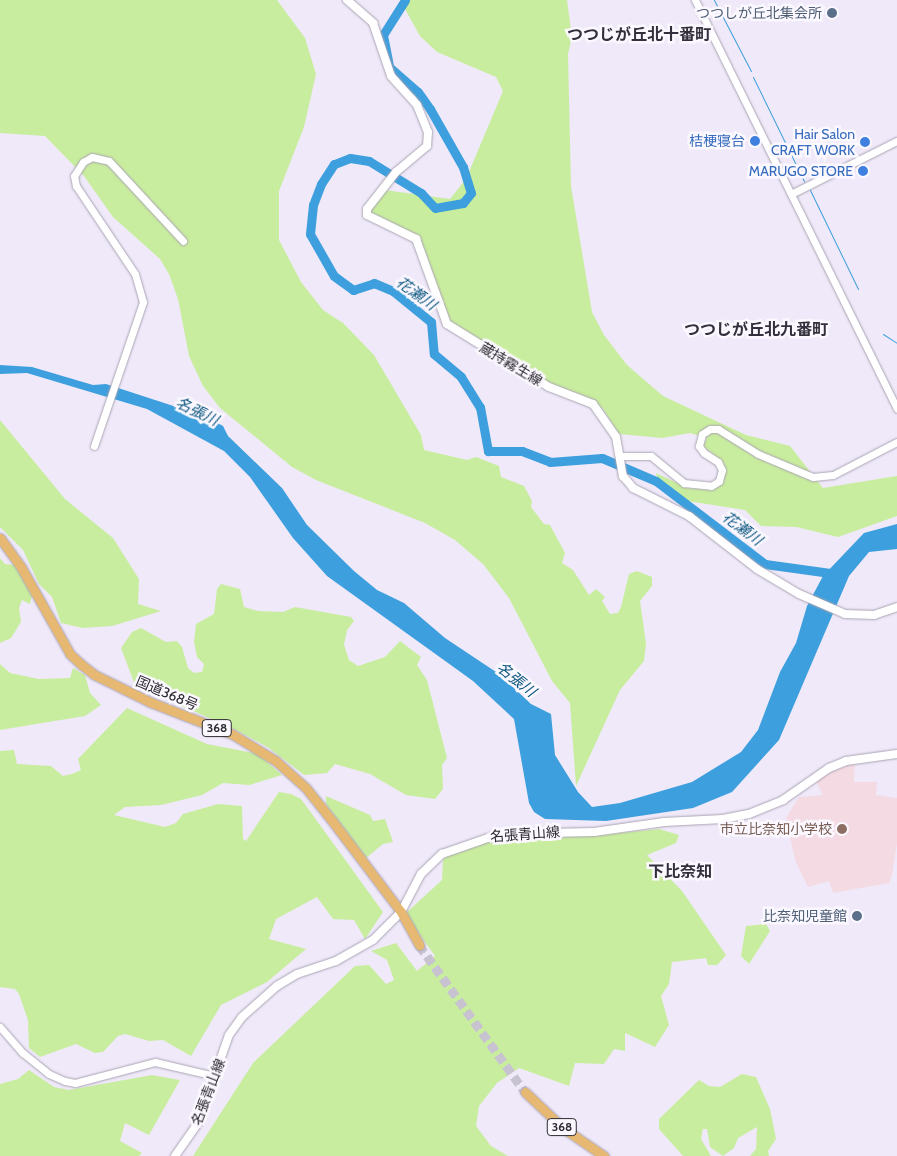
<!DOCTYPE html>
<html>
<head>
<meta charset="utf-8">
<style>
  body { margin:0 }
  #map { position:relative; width:897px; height:1156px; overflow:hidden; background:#efe9f9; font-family:Cabin,"Noto Sans JP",sans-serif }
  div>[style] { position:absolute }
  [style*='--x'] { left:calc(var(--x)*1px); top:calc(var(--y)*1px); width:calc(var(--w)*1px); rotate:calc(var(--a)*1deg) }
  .education>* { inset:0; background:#f4dbe3 }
  .green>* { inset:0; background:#c9ed9e }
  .water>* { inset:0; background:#3d9fdd }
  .stream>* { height:1px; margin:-0.5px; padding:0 0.5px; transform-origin:0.5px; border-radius:0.5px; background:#3d9fdd }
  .river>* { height:9px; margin:-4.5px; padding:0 4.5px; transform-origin:4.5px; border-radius:4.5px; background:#3d9fdd }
  .trunk-tunnel>* { height:9px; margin-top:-4.5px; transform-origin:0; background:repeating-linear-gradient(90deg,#c8c3d1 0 9px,transparent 0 13.5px) }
  .roads { filter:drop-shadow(0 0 1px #aaa4b3) drop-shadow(0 0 1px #aaa4b3) }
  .tertiary>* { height:7px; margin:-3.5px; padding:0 3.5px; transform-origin:3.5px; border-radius:3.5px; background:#fff }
  .secondary>* { height:8px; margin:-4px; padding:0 4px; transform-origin:4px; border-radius:4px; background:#fff }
  .trunk>* { height:9px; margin:-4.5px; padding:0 4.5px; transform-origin:4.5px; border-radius:4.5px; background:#e6b872 }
  .dots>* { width:14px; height:14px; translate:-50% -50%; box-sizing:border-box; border:2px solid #fbf8ff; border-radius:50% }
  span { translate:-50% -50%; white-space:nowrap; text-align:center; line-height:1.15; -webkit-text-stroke:5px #fbf8ff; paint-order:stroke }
  .shield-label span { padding:1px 4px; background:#fbf8ff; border:1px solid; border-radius:4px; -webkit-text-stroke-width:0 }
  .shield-label { font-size:12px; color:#2b292f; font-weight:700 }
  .service-label { font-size:14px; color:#4e5e75 }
  .right { translate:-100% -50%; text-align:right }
  .shop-label { font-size:14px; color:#366cbe }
  .street-label { font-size:14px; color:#2b292f }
  .education-label { font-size:14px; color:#785e54 }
  .water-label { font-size:15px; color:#0a557f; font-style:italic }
  .quarter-label { font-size:16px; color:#342f3c; font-weight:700 }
</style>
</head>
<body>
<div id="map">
  <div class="education">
    <i style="clip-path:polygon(855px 762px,854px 782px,877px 782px,876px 795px,897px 798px,897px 843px,892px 875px,889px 883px,833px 893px,829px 881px,808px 887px,795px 860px,786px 818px,799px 797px,823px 795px,815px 779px)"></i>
  </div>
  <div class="green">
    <i style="clip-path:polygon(0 0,277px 0,305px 38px,316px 74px,304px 127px,279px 191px,279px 240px,301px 282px,323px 310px,343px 323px,374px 355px,421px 435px,424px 450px,467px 460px,476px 457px,499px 466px,501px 477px,524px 486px,532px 501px,531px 507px,544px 524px,550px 525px,565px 553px,562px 563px,573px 570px,589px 595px,596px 589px,605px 597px,602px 601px,610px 614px,618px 613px,621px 607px,629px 574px,637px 571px,652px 577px,652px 586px,640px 601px,646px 644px,644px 661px,620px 690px,576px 786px,570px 703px,552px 681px,509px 598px,483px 564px,455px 540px,425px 523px,316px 480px,292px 467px,220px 408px,203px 386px,189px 356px,178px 299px,169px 274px,160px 259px,113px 217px,84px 176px,45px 136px,0 133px)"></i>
    <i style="clip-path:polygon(400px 0,567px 0,572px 37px,568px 54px,571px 186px,592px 312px,604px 335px,627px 365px,663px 396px,746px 435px,790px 446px,823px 488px,897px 476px,897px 516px,838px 537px,796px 527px,761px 526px,745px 510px,681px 500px,658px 481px,656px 473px,688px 488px,709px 490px,719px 485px,726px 470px,723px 462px,703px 446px,707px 438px,690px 433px,662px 438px,619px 434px,603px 409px,588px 398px,549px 386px,447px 321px,418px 238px,371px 217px,369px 210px,385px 190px,450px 199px,466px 179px,503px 91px,496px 77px,437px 52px,420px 36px)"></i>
    <i style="clip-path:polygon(0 420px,65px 499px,113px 538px,139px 579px,138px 604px,161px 611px,112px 626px,83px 628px,61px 623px,52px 597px,39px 584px,23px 550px,0 527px)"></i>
    <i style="clip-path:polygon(0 558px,5px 564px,15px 565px,32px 596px,30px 604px,22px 600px,19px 608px,21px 622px,11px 638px,0 643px)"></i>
    <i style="clip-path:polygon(221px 584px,240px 589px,244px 607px,258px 611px,283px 612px,295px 607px,351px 617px,354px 621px,347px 630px,344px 645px,349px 660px,358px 666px,385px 657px,400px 641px,421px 657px,417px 665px,427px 680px,447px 758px,442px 765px,443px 789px,435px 799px,406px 795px,370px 774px,335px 764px,327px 773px,304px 775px,269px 748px,236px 730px,135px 685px,121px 648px,132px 632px,141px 628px,166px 642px,177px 641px,182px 647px,188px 668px,194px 673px,202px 672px,204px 664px,197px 657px,194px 642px,196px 624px,214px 614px,217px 589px)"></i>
    <i style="clip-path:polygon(0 664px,10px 673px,39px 679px,70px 678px,73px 668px,85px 675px,90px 693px,101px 705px,85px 716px,0 730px)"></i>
    <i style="clip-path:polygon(127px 708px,207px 744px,258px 754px,282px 775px,249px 785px,223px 783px,202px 795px,161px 805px,125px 807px,114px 815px,165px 827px,176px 823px,183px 814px,218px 804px,242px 806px,243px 839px,246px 841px,279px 792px,291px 794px,301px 799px,383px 912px,365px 939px,354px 920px,333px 919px,317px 897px,276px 919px,269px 939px,306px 949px,267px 982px,221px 1005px,191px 1056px,163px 1040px,149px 1041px,125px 1034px,118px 1036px,103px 1052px,95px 1053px,76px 1044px,40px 1057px,29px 1048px,28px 1020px,19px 994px,15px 989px,0 987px,0 751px,14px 750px,17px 764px,51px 766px,63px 776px,72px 774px,81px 770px,78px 759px)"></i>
    <i style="clip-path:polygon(326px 796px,370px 815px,373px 821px,385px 819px,393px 842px,383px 844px,366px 858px,326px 804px)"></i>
    <i style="clip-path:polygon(659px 829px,679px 835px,676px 843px,647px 855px,682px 891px,726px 955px,717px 965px,708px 965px,706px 958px,672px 962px,669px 984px,661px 996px,669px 1025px,655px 1047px,625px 1033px,625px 1051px,614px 1049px,604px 1064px,575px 1063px,569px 1086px,519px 1068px,497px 1083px,479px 1106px,476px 1126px,491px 1146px,508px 1156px,193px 1156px,253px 1063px,355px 966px,369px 965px,386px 984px,394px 980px,387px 960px,371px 951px,396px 943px,417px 971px,435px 956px,405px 914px,442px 880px,443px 860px,447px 856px,491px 839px,510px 836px,591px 836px)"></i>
    <i style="clip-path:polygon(766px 924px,770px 931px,749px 964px,741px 956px,746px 926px)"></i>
    <i style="clip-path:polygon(29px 1070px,54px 1087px,69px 1090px,152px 1075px,180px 1080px,149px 1135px,125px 1123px,120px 1141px,142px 1153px,139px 1156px,0 1156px,0 1084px,18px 1079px)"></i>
    <i style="clip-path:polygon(742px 1074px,756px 1077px,770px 1109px,776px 1139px,768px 1151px,769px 1156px,750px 1156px,756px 1149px,757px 1127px,738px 1138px,734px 1148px,723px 1156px,710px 1147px,707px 1129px,703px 1129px,701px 1139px,711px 1156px,683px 1156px,659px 1129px,659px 1119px,699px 1080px,709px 1086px,720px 1087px)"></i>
  </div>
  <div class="water">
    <i style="clip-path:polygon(0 365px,32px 367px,93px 385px,106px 384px,204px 416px,223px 426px,228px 436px,282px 488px,307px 525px,354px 571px,377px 590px,404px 603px,445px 638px,499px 674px,531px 704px,551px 714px,555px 755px,578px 792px,592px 807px,620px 803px,692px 782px,741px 752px,758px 730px,780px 672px,796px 643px,807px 606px,823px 576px,864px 533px,897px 524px,897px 549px,869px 552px,849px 576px,779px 740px,732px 792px,693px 808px,606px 821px,545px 819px,534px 812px,529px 803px,514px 719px,473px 681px,327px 576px,293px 538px,250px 477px,224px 451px,147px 409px,27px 373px,0 374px)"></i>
  </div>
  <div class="stream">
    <i style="--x:714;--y:0;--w:80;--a:62.5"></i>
    <i style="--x:753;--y:77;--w:116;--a:63.9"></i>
    <i style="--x:810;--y:190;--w:110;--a:64.1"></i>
    <i style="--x:883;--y:334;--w:17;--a:33"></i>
  </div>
  <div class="river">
    <i style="--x:405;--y:0;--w:41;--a:122.2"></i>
    <i style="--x:383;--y:35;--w:33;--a:79"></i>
    <i style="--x:389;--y:67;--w:38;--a:41"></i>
    <i style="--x:418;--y:92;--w:21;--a:55"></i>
    <i style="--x:430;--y:109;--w:67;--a:60.4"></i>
    <i style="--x:463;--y:167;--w:27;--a:73"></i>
    <i style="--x:471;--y:193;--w:13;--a:129"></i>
    <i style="--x:463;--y:203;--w:28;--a:170"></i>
    <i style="--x:435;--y:208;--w:21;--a:-133"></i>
    <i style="--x:421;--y:193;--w:61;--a:-148.4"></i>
    <i style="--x:369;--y:161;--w:19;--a:-171"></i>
    <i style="--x:350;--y:158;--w:17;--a:159"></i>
    <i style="--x:334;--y:164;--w:24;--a:123"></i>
    <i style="--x:321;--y:184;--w:22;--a:111"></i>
    <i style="--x:313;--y:205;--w:29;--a:96"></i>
    <i style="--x:310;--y:234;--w:48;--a:60.3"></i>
    <i style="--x:334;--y:276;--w:24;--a:36"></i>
    <i style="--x:353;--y:290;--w:22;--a:-18"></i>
    <i style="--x:374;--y:283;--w:21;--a:23"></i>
    <i style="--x:393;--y:291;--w:49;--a:39.2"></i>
    <i style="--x:431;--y:322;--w:32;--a:85"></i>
    <i style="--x:434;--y:354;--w:35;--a:40"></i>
    <i style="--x:461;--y:377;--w:36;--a:58"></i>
    <i style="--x:480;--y:407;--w:45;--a:79.7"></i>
    <i style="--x:488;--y:451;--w:34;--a:0"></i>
    <i style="--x:522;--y:451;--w:30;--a:21"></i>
    <i style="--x:550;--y:462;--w:52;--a:-4.4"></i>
    <i style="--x:602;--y:458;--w:59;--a:23.1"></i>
    <i style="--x:656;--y:481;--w:137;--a:37.3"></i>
    <i style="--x:765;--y:564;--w:73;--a:7.9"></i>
  </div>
  <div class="trunk-tunnel">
    <i style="--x:419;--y:945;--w:181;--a:54.2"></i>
  </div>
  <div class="roads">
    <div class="tertiary">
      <i style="--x:695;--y:0;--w:456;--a:63.7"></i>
      <i style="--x:791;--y:194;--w:119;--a:-26.6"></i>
      <i style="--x:94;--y:446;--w:152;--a:-71.2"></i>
      <i style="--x:143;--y:302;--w:29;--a:-106"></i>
      <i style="--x:135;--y:274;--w:106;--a:-123.8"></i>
      <i style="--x:76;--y:186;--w:10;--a:-101"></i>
      <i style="--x:74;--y:176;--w:17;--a:-57"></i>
      <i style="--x:83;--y:162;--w:10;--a:-29"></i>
      <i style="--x:92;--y:157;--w:17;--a:13"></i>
      <i style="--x:109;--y:161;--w:109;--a:47.2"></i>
      <i style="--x:620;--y:456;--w:31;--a:0"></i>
      <i style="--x:651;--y:456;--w:43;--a:39.3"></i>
      <i style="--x:684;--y:483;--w:27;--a:6"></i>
      <i style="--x:711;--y:486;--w:9;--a:-32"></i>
      <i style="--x:719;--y:481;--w:11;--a:-75"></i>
      <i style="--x:722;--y:470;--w:9;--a:-117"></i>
      <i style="--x:718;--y:462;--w:17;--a:-147"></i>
      <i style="--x:704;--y:453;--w:9;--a:-126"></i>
      <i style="--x:699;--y:446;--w:12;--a:-76"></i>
      <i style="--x:702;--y:434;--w:9;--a:-32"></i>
      <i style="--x:710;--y:429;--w:8;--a:0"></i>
      <i style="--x:718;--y:429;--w:47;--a:32"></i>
      <i style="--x:758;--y:454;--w:60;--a:22.7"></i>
      <i style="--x:813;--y:477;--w:20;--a:-6"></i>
      <i style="--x:833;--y:475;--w:72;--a:-27.3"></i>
      <i style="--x:0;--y:1027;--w:35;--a:49"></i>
      <i style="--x:23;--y:1053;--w:33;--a:39"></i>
      <i style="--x:49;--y:1074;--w:17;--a:24"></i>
      <i style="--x:65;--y:1081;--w:10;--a:11"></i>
      <i style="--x:75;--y:1083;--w:83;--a:-14.7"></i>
      <i style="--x:155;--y:1062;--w:62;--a:13.1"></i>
    </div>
    <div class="secondary">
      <i style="--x:347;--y:0;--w:35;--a:41"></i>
      <i style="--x:373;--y:23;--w:56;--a:71.2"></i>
      <i style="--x:391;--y:76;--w:39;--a:48"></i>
      <i style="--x:417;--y:105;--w:29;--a:68"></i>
      <i style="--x:428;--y:132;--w:14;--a:94"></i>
      <i style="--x:427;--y:146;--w:40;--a:140"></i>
      <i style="--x:396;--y:172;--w:47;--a:128.1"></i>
      <i style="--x:367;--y:209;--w:6;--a:90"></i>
      <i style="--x:367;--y:215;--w:55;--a:26.1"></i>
      <i style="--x:416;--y:239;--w:90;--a:70"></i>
      <i style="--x:447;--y:324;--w:120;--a:31.7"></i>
      <i style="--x:549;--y:387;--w:47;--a:21.1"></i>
      <i style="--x:593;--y:404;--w:40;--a:55.1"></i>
      <i style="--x:616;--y:437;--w:40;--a:80"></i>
      <i style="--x:623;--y:476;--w:16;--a:50"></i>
      <i style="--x:633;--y:488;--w:63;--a:26.6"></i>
      <i style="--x:689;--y:516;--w:86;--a:37.9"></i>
      <i style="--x:757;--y:569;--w:49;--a:30.8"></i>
      <i style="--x:799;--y:594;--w:50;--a:23.5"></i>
      <i style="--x:845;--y:614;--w:29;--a:2"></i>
      <i style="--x:874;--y:615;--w:24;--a:-19"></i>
      <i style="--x:175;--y:1156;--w:40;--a:-55.1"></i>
      <i style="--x:198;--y:1123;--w:93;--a:-70.6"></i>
      <i style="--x:229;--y:1035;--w:22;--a:-54"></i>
      <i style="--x:242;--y:1017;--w:47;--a:-41.5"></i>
      <i style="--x:277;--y:986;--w:23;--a:-31"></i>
      <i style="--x:297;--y:974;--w:41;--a:-18.4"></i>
      <i style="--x:336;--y:961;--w:43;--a:-29.6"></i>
      <i style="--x:373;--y:940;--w:40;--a:-45"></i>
      <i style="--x:401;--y:912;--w:43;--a:-62.2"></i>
      <i style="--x:421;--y:874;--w:29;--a:-44"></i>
      <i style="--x:442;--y:854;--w:60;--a:-19.3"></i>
      <i style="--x:499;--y:834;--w:95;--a:-1.2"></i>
      <i style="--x:594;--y:832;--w:71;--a:-8.1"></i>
      <i style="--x:664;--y:822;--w:59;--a:-2.9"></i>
      <i style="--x:723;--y:819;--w:26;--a:-11"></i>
      <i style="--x:749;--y:814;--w:37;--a:-22"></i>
      <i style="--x:783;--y:800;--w:56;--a:-34.8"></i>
      <i style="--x:829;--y:768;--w:18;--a:-22"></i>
      <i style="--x:846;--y:761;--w:51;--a:-7.8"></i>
    </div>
    <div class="trunk">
      <i style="--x:0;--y:538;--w:36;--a:54"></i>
      <i style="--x:21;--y:567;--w:100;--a:60.6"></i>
      <i style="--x:70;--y:654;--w:16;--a:43"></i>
      <i style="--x:82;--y:665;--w:16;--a:38"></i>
      <i style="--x:95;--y:675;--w:61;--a:26.1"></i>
      <i style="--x:150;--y:702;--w:88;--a:21.3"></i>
      <i style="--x:232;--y:734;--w:52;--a:31.5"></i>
      <i style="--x:276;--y:761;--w:40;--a:42"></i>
      <i style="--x:306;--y:788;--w:43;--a:51.5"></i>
      <i style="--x:333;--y:822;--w:113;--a:52.9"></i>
      <i style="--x:401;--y:912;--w:38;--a:61"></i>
      <i style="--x:525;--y:1092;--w:52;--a:43.5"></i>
      <i style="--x:563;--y:1128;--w:50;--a:34.3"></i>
    </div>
  </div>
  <div class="dots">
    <i style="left:832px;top:13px;background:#5c6f8a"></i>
    <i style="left:755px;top:141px;background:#3f7fe0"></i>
    <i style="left:865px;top:142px;background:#3f7fe0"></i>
    <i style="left:863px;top:171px;background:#3f7fe0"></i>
    <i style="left:842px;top:829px;background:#8d6e63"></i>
    <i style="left:857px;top:916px;background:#5c6f8a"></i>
  </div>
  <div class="shield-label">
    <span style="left:217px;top:728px">368</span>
    <span style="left:562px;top:1127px">368</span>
  </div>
  <div class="service-label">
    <span class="right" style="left:822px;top:13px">つつしが丘北集会所</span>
    <span class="right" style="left:847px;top:916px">比奈知児童館</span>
  </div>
  <div class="shop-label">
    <span class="right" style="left:855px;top:142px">Hair Salon<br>CRAFT WORK</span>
    <span class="right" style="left:745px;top:141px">桔梗寝台</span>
    <span class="right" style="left:853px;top:171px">MARUGO STORE</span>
  </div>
  <div class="street-label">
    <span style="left:511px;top:364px;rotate:31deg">蔵持霧生線</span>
    <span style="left:167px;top:693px;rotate:23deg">国道368号</span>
    <span style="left:525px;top:834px;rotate:-4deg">名張青山線</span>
    <span style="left:208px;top:1092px;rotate:-69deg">名張青山線</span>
  </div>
  <div class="education-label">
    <span class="right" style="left:832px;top:829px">市立比奈知小学校</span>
  </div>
  <div class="water-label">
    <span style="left:416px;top:294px;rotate:36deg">花瀬川</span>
    <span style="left:197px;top:412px;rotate:26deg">名張川</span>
    <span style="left:742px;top:529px;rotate:37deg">花瀬川</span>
    <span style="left:516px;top:680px;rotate:39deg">名張川</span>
  </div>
  <div class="quarter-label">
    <span style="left:639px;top:35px">つつじが丘北十番町</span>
    <span style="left:756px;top:330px">つつじが丘北九番町</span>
    <span style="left:680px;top:872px">下比奈知</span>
  </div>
</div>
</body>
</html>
